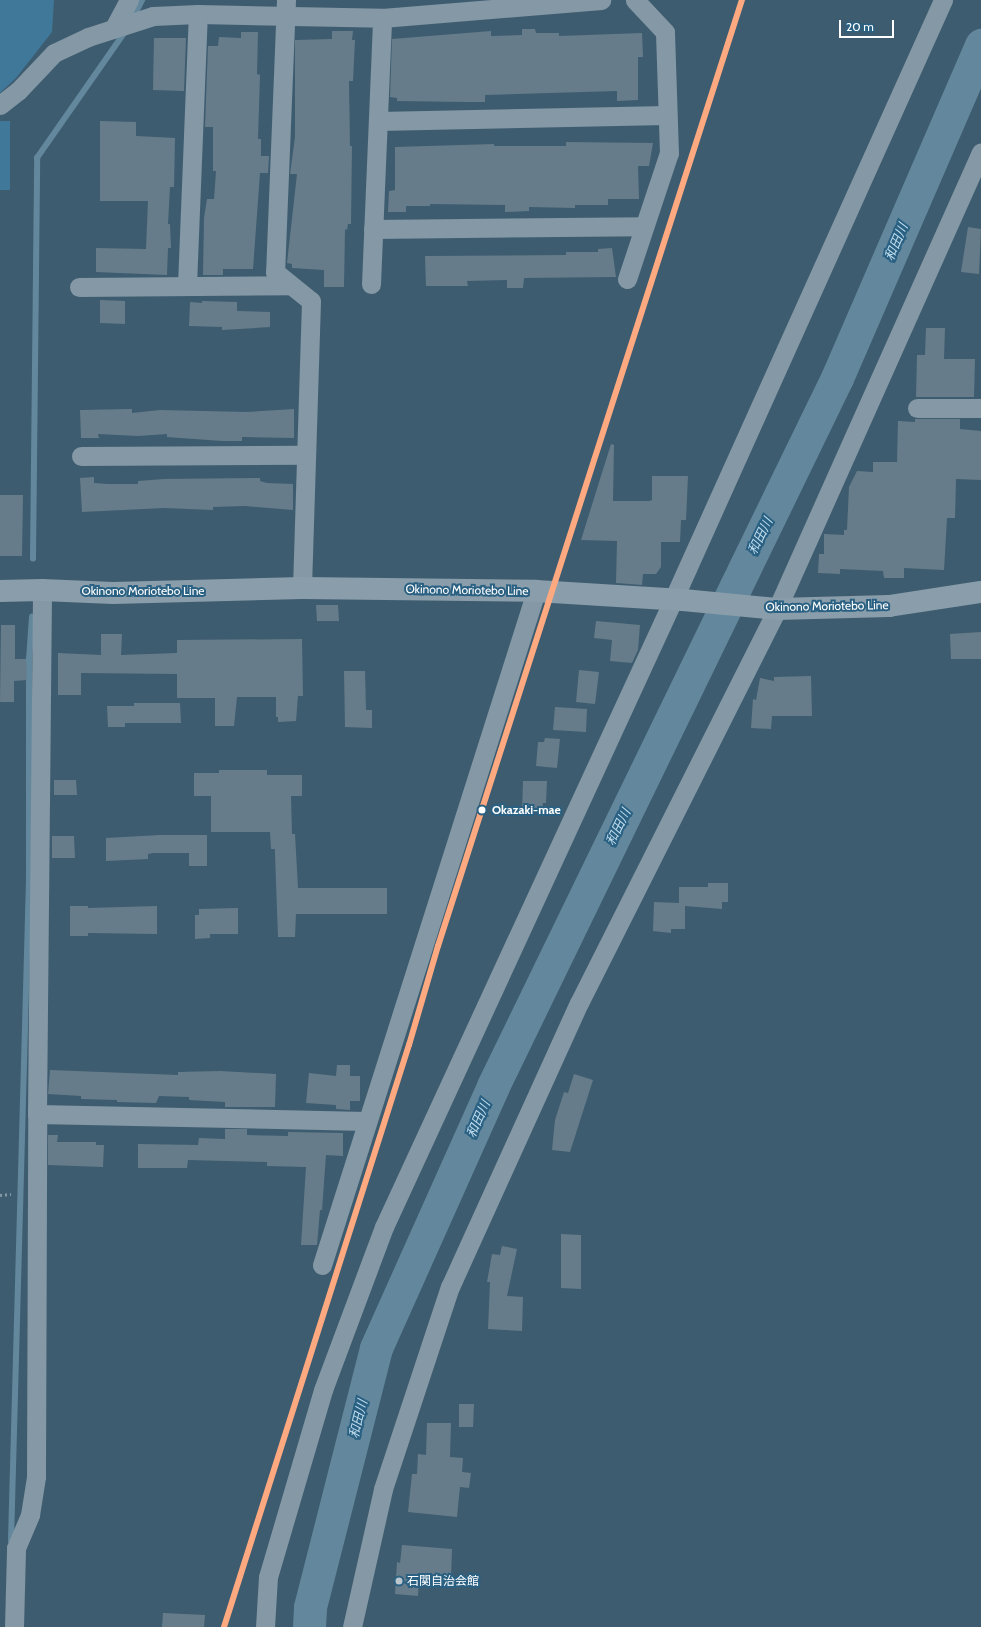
<!DOCTYPE html>
<html>
<head>
<meta charset="utf-8">
<style>
  body { margin:0 }
  #map { position:relative; width:981px; height:1627px; overflow:hidden; background:#3e5c6f; font-family:Cabin,"Noto Sans JP",sans-serif }
  div>[style] { position:absolute }
  [style*='--x'] { left:calc(var(--x)*1px); top:calc(var(--y)*1px); width:calc(var(--w)*1px); rotate:calc(var(--a)*1deg) }
  .green>* { inset:0; background:#3f7899 }
  .stream>* { height:5.5px; margin:-2.75px; padding:0 2.75px; transform-origin:2.75px; border-radius:2.75px; background:#63889d }
  .river>* { height:33px; margin:-16.5px; padding:0 16.5px; transform-origin:16.5px; border-radius:16.5px; background:#63889d }
  .building>* { inset:0; background:#667c8a }
  .path>* { height:2.5px; margin-top:-1.25px; transform-origin:0; background:repeating-linear-gradient(90deg,#8498a5 0 2px,transparent 0 5px) }
  .minor>* { height:19px; margin:-9.5px; padding:0 9.5px; transform-origin:9.5px; border-radius:9.5px; background:#8498a5 }
  .secondary>* { height:22px; margin:-11px; padding:0 11px; transform-origin:11px; border-radius:11px; background:#8a9daa }
  .rail-1>* { height:6px; margin:-3px; padding:0 3px; transform-origin:3px; border-radius:3px; background:#ffa980 }
  .dots>* { width:11px; height:11px; translate:-50% -50%; box-sizing:border-box; border:2px solid #2a6183; border-radius:50% }
  span { translate:-50% -50%; white-space:nowrap; text-align:center; line-height:1.15; -webkit-text-stroke:4px #2a6183; paint-order:stroke }
  .street-label { font-size:12px; color:#fff }
  .stop-label { font-size:12px; color:#fff; font-weight:700 }
  .left { translate:0 -50%; text-align:left }
  .poi-label { font-size:12px; color:#fff }
  .water-label { font-size:13px; color:#bfddee; font-style:italic }
  .scale { position:absolute; left:839px; top:20px; width:55px; height:18px; box-sizing:border-box; border:2px solid #fff; border-top:0; padding-left:5px; font-size:12px; line-height:14px; white-space:nowrap; color:#fff; -webkit-text-stroke:3px #2a6183; paint-order:stroke }
</style>
</head>
<body>
<div id="map">
  <div class="green">
    <i style="clip-path:polygon(0 0,54px 0,52px 32px,16px 78px,0 93px)"></i>
    <i style="clip-path:polygon(0 121px,10px 121px,10px 190px,0 190px)"></i>
  </div>
  <div class="stream">
    <i style="--x:133;--y:18;--w:20;--a:-63"></i>
    <i style="--x:33;--y:559;--w:401;--a:-89.4"></i>
    <i style="--x:37;--y:158;--w:157;--a:-55.1"></i>
    <i style="--x:11;--y:1541;--w:662;--a:-88.44"></i>
    <i style="--x:29;--y:879;--w:219;--a:-90"></i>
    <i style="--x:29;--y:660;--w:43;--a:-86"></i>
  </div>
  <div class="river">
    <i style="--x:309;--y:1627;--w:20;--a:-87"></i>
    <i style="--x:310;--y:1607;--w:267;--a:-75.7"></i>
    <i style="--x:376;--y:1348;--w:287;--a:-65.9"></i>
    <i style="--x:493;--y:1086;--w:787;--a:-64.09"></i>
    <i style="--x:837;--y:378;--w:363;--a:-66.6"></i>
  </div>
  <div class="building">
    <i style="clip-path:polygon(522px 29px,535px 29px,536px 33px,559px 33px,559px 36px,642px 33px,643px 57px,638px 57px,638px 100px,617px 101px,617px 91px,485px 95px,485px 102px,467px 102px,397px 101px,397px 98px,390px 97px,392px 39px,491px 31px,491px 36px,522px 35px)"></i>
    <i style="clip-path:polygon(332px 31px,353px 31px,352px 40px,355px 40px,353px 81px,349px 81px,350px 146px,352px 146px,351px 224px,348px 224px,347px 230px,345px 229px,344px 287px,324px 287px,324px 270px,292px 268px,292px 264px,287px 263px,297px 174px,290px 174px,295px 137px,295px 40px,332px 39px)"></i>
    <i style="clip-path:polygon(241px 32px,258px 32px,257px 74px,260px 75px,258px 139px,261px 139px,261px 156px,269px 156px,268px 173px,260px 173px,253px 269px,223px 269px,223px 275px,203px 275px,204px 218px,207px 199px,214px 199px,216px 171px,213px 171px,213px 127px,205px 127px,208px 46px,218px 46px,219px 37px,241px 38px)"></i>
    <i style="clip-path:polygon(154px 38px,186px 38px,184px 91px,153px 90px)"></i>
    <i style="clip-path:polygon(100px 121px,136px 122px,136px 136px,175px 138px,174px 187px,170px 187px,168px 224px,170px 224px,171px 248px,168px 248px,167px 275px,96px 272px,96px 248px,146px 249px,148px 201px,100px 201px)"></i>
    <i style="clip-path:polygon(566px 142px,653px 143px,649px 166px,638px 166px,639px 199px,608px 199px,608px 205px,575px 205px,575px 208px,529px 207px,529px 211px,505px 212px,505px 205px,430px 204px,430px 206px,406px 206px,406px 212px,388px 212px,389px 191px,395px 190px,395px 147px,494px 144px,494px 146px,566px 146px)"></i>
    <i style="clip-path:polygon(968px 227px,981px 229px,979px 274px,961px 272px)"></i>
    <i style="clip-path:polygon(612px 248px,616px 277px,524px 278px,523px 288px,507px 288px,507px 280px,467px 281px,468px 286px,426px 286px,425px 256px,566px 255px,566px 252px,598px 252px,598px 249px)"></i>
    <i style="clip-path:polygon(100px 300px,125px 301px,125px 324px,100px 323px)"></i>
    <i style="clip-path:polygon(202px 301px,237px 302px,237px 311px,270px 312px,270px 327px,222px 330px,222px 327px,189px 326px,190px 302px,202px 303px)"></i>
    <i style="clip-path:polygon(926px 328px,945px 328px,944px 359px,975px 359px,974px 397px,916px 397px,917px 355px,925px 355px)"></i>
    <i style="clip-path:polygon(132px 409px,132px 413px,160px 410px,246px 412px,294px 409px,294px 438px,242px 437px,242px 441px,222px 441px,167px 437px,167px 434px,138px 436px,98px 434px,99px 438px,81px 438px,80px 410px)"></i>
    <i style="clip-path:polygon(915px 419px,960px 419px,960px 429px,981px 431px,981px 480px,956px 479px,955px 518px,947px 518px,944px 570px,904px 568px,904px 578px,884px 578px,883px 571px,840px 569px,840px 574px,818px 573px,819px 554px,824px 554px,824px 534px,844px 535px,844px 530px,847px 530px,849px 487px,857px 471px,873px 472px,873px 462px,897px 462px,898px 421px,915px 422px)"></i>
    <i style="clip-path:polygon(611px 444px,614px 445px,613px 501px,649px 501px,652px 500px,652px 476px,688px 476px,686px 520px,681px 520px,680px 542px,661px 542px,661px 567px,656px 574px,643px 574px,642px 585px,616px 583px,617px 541px,581px 540px)"></i>
    <i style="clip-path:polygon(94px 477px,94px 483px,107px 484px,138px 484px,138px 481px,164px 479px,260px 478px,260px 481px,267px 483px,293px 484px,293px 510px,245px 506px,213px 507px,213px 510px,164px 508px,82px 512px,80px 478px)"></i>
    <i style="clip-path:polygon(0 495px,23px 495px,22px 556px,0 556px)"></i>
    <i style="clip-path:polygon(316px 605px,338px 605px,339px 621px,317px 621px)"></i>
    <i style="clip-path:polygon(596px 621px,640px 625px,638px 650px,632px 663px,610px 661px,612px 640px,594px 638px)"></i>
    <i style="clip-path:polygon(1px 625px,15px 625px,15px 659px,26px 659px,27px 680px,14px 681px,14px 702px,0 702px)"></i>
    <i style="clip-path:polygon(981px 632px,981px 659px,951px 659px,950px 634px)"></i>
    <i style="clip-path:polygon(101px 634px,122px 634px,121px 655px,177px 653px,177px 640px,302px 639px,303px 696px,298px 696px,296px 721px,278px 722px,278px 717px,276px 717px,276px 697px,237px 697px,234px 726px,215px 726px,215px 698px,177px 698px,177px 674px,81px 673px,81px 695px,58px 695px,58px 653px,101px 655px)"></i>
    <i style="clip-path:polygon(579px 670px,599px 672px,595px 704px,576px 702px)"></i>
    <i style="clip-path:polygon(344px 671px,365px 671px,366px 710px,372px 710px,372px 728px,345px 727px)"></i>
    <i style="clip-path:polygon(811px 676px,812px 716px,772px 716px,771px 729px,751px 728px,753px 699px,756px 700px,760px 678px,774px 681px,774px 677px)"></i>
    <i style="clip-path:polygon(134px 703px,180px 703px,181px 723px,125px 723px,125px 727px,108px 727px,107px 706px,134px 706px)"></i>
    <i style="clip-path:polygon(555px 707px,587px 709px,586px 732px,553px 730px)"></i>
    <i style="clip-path:polygon(545px 738px,560px 739px,557px 768px,536px 766px,538px 742px,544px 742px)"></i>
    <i style="clip-path:polygon(219px 770px,267px 770px,267px 775px,302px 775px,302px 796px,291px 796px,292px 834px,295px 834px,298px 888px,387px 888px,387px 914px,296px 914px,295px 937px,278px 937px,275px 854px,275px 849px,271px 849px,270px 832px,211px 832px,211px 796px,194px 796px,194px 773px,219px 773px)"></i>
    <i style="clip-path:polygon(54px 780px,76px 780px,77px 795px,54px 795px)"></i>
    <i style="clip-path:polygon(523px 781px,547px 781px,546px 803px,543px 803px,542px 812px,522px 811px)"></i>
    <i style="clip-path:polygon(160px 835px,207px 835px,207px 866px,189px 866px,189px 853px,153px 853px,148px 854px,148px 859px,106px 861px,106px 838px)"></i>
    <i style="clip-path:polygon(52px 836px,74px 836px,75px 858px,52px 858px)"></i>
    <i style="clip-path:polygon(708px 883px,728px 883px,728px 902px,722px 902px,722px 909px,685px 906px,685px 929px,671px 929px,671px 933px,653px 931px,654px 902px,679px 903px,679px 887px,708px 887px)"></i>
    <i style="clip-path:polygon(70px 906px,88px 906px,88px 908px,157px 906px,157px 934px,88px 933px,88px 936px,70px 936px)"></i>
    <i style="clip-path:polygon(238px 908px,238px 934px,210px 934px,210px 938px,195px 939px,195px 915px,199px 915px,199px 909px)"></i>
    <i style="clip-path:polygon(337px 1065px,350px 1065px,350px 1076px,360px 1076px,360px 1101px,350px 1101px,350px 1110px,336px 1109px,336px 1105px,306px 1103px,309px 1073px,336px 1076px)"></i>
    <i style="clip-path:polygon(50px 1070px,178px 1075px,178px 1072px,220px 1071px,276px 1074px,275px 1107px,225px 1107px,225px 1102px,189px 1100px,189px 1097px,159px 1096px,156px 1103px,117px 1102px,117px 1100px,81px 1099px,81px 1096px,48px 1094px)"></i>
    <i style="clip-path:polygon(574px 1074px,593px 1080px,570px 1152px,552px 1150px,555px 1120px,564px 1092px,568px 1093px)"></i>
    <i style="clip-path:polygon(225px 1129px,247px 1129px,247px 1135px,288px 1136px,288px 1132px,343px 1133px,343px 1156px,326px 1155px,322px 1210px,320px 1210px,317px 1245px,301px 1245px,306px 1167px,267px 1166px,267px 1162px,188px 1160px,187px 1168px,138px 1168px,138px 1144px,198px 1145px,199px 1138px,225px 1139px)"></i>
    <i style="clip-path:polygon(48px 1135px,58px 1135px,57px 1142px,96px 1142px,96px 1145px,104px 1145px,103px 1167px,48px 1165px)"></i>
    <i style="clip-path:polygon(561px 1234px,581px 1235px,581px 1289px,561px 1288px)"></i>
    <i style="clip-path:polygon(502px 1246px,517px 1249px,507px 1296px,523px 1297px,522px 1331px,488px 1329px,490px 1282px,487px 1282px,492px 1254px,500px 1255px)"></i>
    <i style="clip-path:polygon(459px 1404px,474px 1404px,473px 1427px,459px 1427px)"></i>
    <i style="clip-path:polygon(427px 1423px,451px 1423px,450px 1457px,463px 1458px,462px 1472px,471px 1473px,469px 1488px,460px 1487px,457px 1517px,408px 1512px,412px 1474px,417px 1474px,418px 1454px,426px 1455px)"></i>
    <i style="clip-path:polygon(402px 1545px,452px 1549px,451px 1577px,423px 1576px,422px 1582px,419px 1581px,418px 1596px,395px 1594px,397px 1562px,400px 1563px)"></i>
    <i style="clip-path:polygon(163px 1613px,205px 1615px,204px 1627px,162px 1627px)"></i>
  </div>
  <div class="path">
    <i style="--x:0;--y:1195;--w:11;--a:-5"></i>
  </div>
  <div class="minor">
    <i style="--x:286;--y:0;--w:272;--a:92.3"></i>
    <i style="--x:275;--y:272;--w:46;--a:38.9"></i>
    <i style="--x:311;--y:301;--w:287;--a:91.8"></i>
    <i style="--x:114;--y:28;--w:32;--a:-62"></i>
    <i style="--x:0;--y:105;--w:23;--a:-38"></i>
    <i style="--x:18;--y:91;--w:52;--a:-46.5"></i>
    <i style="--x:54;--y:53;--w:38;--a:-25"></i>
    <i style="--x:88;--y:37;--w:68;--a:-17.9"></i>
    <i style="--x:153;--y:16;--w:45;--a:-2.5"></i>
    <i style="--x:198;--y:14;--w:184;--a:1.2"></i>
    <i style="--x:382;--y:18;--w:220;--a:-4.7"></i>
    <i style="--x:378;--y:121;--w:289;--a:-1.2"></i>
    <i style="--x:373;--y:229;--w:271;--a:-0.6"></i>
    <i style="--x:627;--y:279;--w:133;--a:-71.6"></i>
    <i style="--x:669;--y:153;--w:121;--a:-91.9"></i>
    <i style="--x:665;--y:32;--w:44;--a:-133.2"></i>
    <i style="--x:371;--y:284;--w:266;--a:-87.6"></i>
    <i style="--x:187;--y:285;--w:271;--a:-87.7"></i>
    <i style="--x:79;--y:287;--w:211;--a:-0.5"></i>
    <i style="--x:917;--y:408;--w:64;--a:0"></i>
    <i style="--x:81;--y:456;--w:225;--a:-0.3"></i>
    <i style="--x:37;--y:1114;--w:329;--a:1.2"></i>
    <i style="--x:322;--y:1265;--w:707;--a:-72.38"></i>
    <i style="--x:14;--y:1627;--w:79;--a:-88.5"></i>
    <i style="--x:16;--y:1548;--w:36;--a:-67"></i>
    <i style="--x:30;--y:1515;--w:39;--a:-81"></i>
    <i style="--x:36;--y:1476;--w:362;--a:-89.8"></i>
    <i style="--x:37;--y:1114;--w:524;--a:-89.45"></i>
    <i style="--x:265;--y:1627;--w:50;--a:-86.6"></i>
    <i style="--x:268;--y:1577;--w:195;--a:-73.6"></i>
    <i style="--x:323;--y:1390;--w:174;--a:-69.5"></i>
    <i style="--x:384;--y:1227;--w:690;--a:-65.25"></i>
    <i style="--x:673;--y:600;--w:658;--a:-65.77"></i>
    <i style="--x:352;--y:1627;--w:141;--a:-77.3"></i>
    <i style="--x:383;--y:1489;--w:213;--a:-71.7"></i>
    <i style="--x:450;--y:1287;--w:312;--a:-65.6"></i>
    <i style="--x:579;--y:1003;--w:441;--a:-63.3"></i>
    <i style="--x:777;--y:609;--w:500;--a:-65.94"></i>
  </div>
  <div class="secondary">
    <i style="--x:0;--y:591;--w:42;--a:-1.4"></i>
    <i style="--x:42;--y:590;--w:71;--a:2.4"></i>
    <i style="--x:113;--y:593;--w:189;--a:-1.5"></i>
    <i style="--x:302;--y:588;--w:234;--a:0.7"></i>
    <i style="--x:536;--y:591;--w:147;--a:3.5"></i>
    <i style="--x:683;--y:600;--w:94;--a:5.5"></i>
    <i style="--x:777;--y:609;--w:112;--a:-1.5"></i>
    <i style="--x:889;--y:606;--w:93;--a:-8.7"></i>
  </div>
  <div class="rail-1">
    <i style="--x:224;--y:1627;--w:611;--a:-72.37"></i>
    <i style="--x:409;--y:1045;--w:103;--a:-73.7"></i>
    <i style="--x:438;--y:946;--w:994;--a:-72.19"></i>
  </div>
  <div class="dots">
    <i style="left:482px;top:810px;background:#fff"></i>
    <i style="left:399px;top:1581px;background:#bbc6cd"></i>
  </div>
  <div class="street-label">
    <span style="left:467px;top:590px;rotate:1deg">Okinono Moriotebo Line</span>
    <span style="left:143px;top:591px">Okinono Moriotebo Line</span>
    <span style="left:827px;top:606px;rotate:-1deg">Okinono Moriotebo Line</span>
  </div>
  <div class="stop-label">
    <span class="left" style="left:492px;top:810px">Okazaki-mae</span>
  </div>
  <div class="poi-label">
    <span class="left" style="left:407px;top:1581px">石関自治会館</span>
  </div>
  <div class="water-label">
    <span style="left:896px;top:242px;rotate:-67deg">和田川</span>
    <span style="left:760px;top:536px;rotate:-64deg">和田川</span>
    <span style="left:618px;top:827px;rotate:-64deg">和田川</span>
    <span style="left:478px;top:1119px;rotate:-66deg">和田川</span>
    <span style="left:358px;top:1419px;rotate:-76deg">和田川</span>
  </div>
  <div class="scale">20 m</div>
</div>
</body>
</html>
